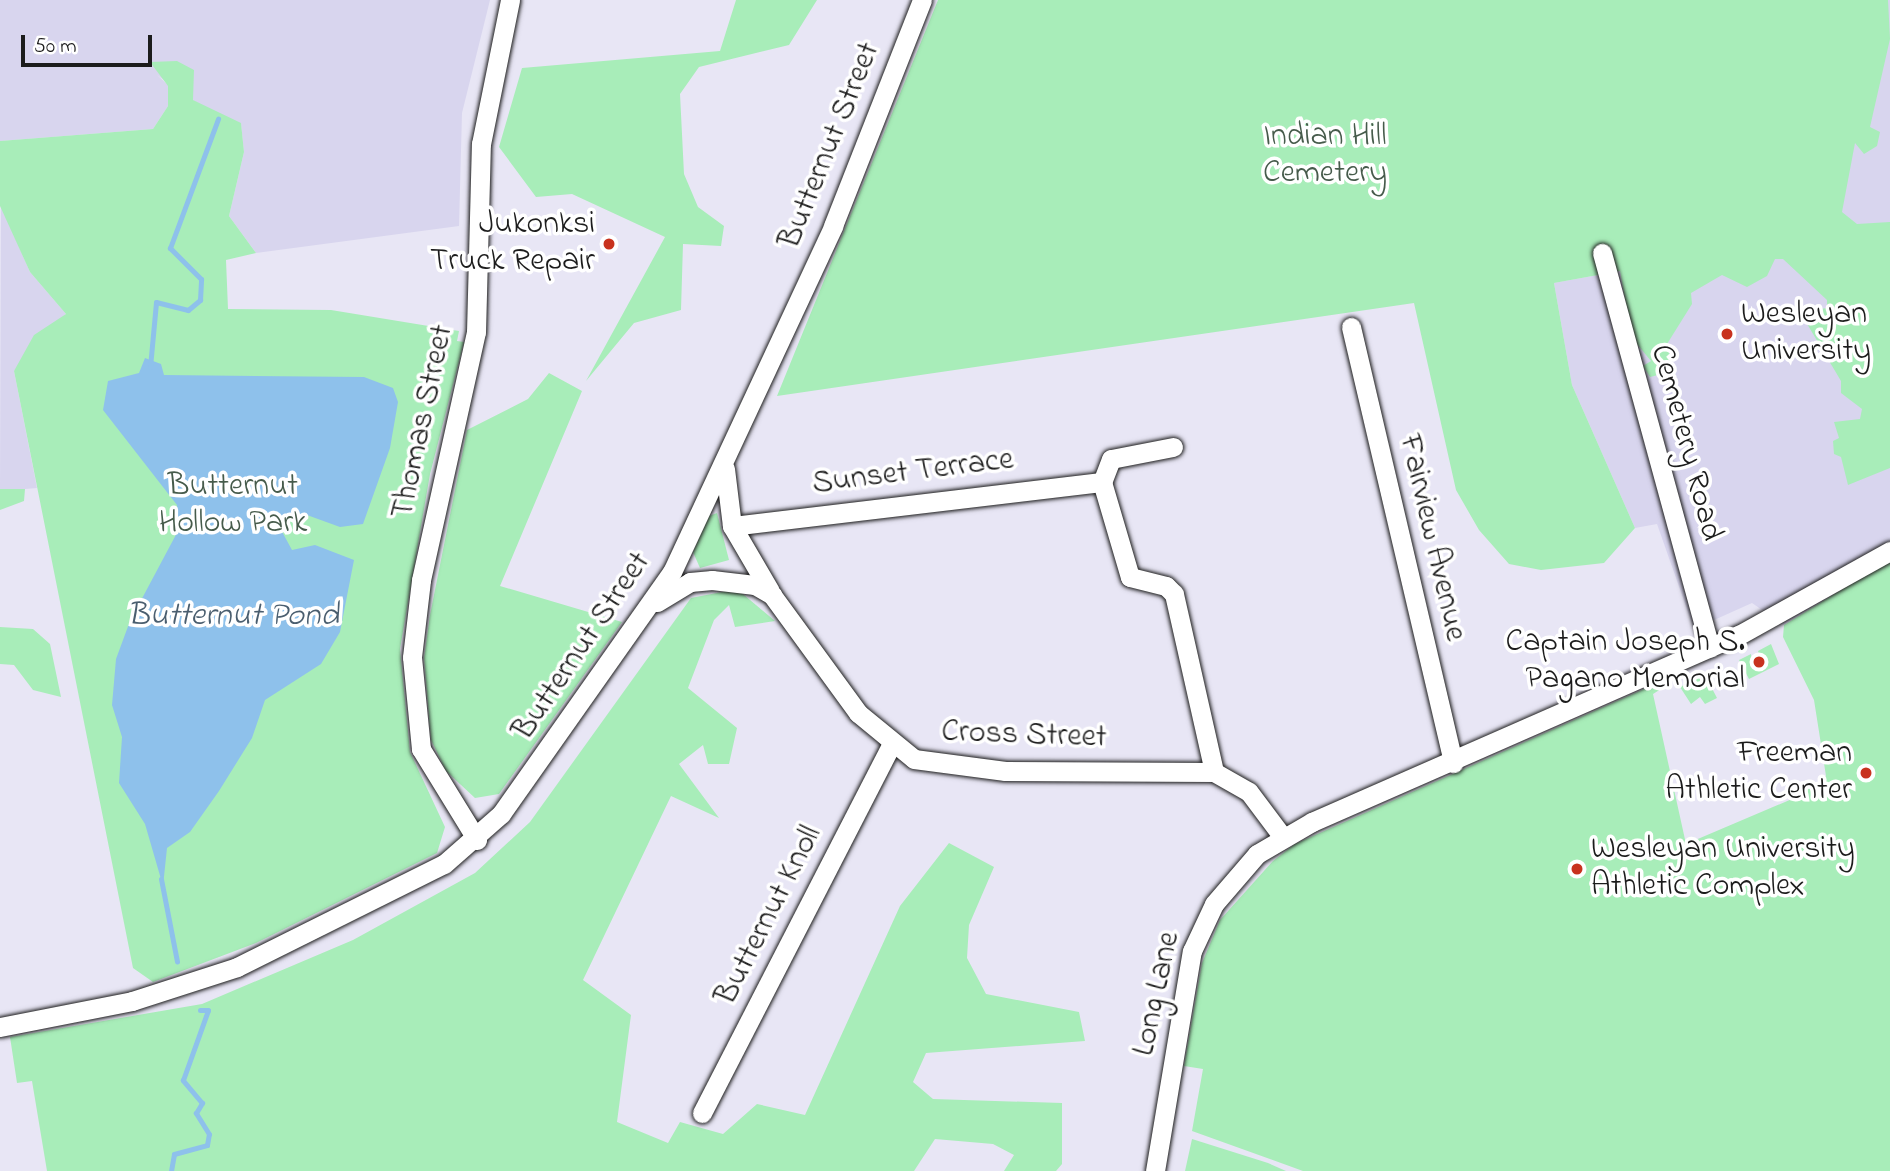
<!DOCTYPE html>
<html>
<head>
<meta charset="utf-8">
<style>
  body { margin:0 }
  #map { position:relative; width:1890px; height:1171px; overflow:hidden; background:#e8e6f5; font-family:"Indie Flower",sans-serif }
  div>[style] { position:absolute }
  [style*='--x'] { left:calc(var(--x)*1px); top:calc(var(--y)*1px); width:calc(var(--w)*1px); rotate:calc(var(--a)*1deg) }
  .built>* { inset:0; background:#d8d5ee }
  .green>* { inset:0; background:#a8edb9 }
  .water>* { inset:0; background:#8ec1eb }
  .stream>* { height:5px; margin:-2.5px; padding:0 2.5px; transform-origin:2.5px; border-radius:2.5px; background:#8ec1eb }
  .roads { filter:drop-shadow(0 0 2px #1c1c1c) drop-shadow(0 0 2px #1c1c1c) }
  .minor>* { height:19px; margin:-9.5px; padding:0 9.5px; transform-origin:9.5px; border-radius:9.5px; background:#fff }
  .dots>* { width:19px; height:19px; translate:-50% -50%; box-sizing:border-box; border:4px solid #fff; border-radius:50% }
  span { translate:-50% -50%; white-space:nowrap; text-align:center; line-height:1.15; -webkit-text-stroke:7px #fff; paint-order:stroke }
  .park-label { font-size:32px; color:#465b4b }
  .street-label { font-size:32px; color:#1c1c1c }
  .poi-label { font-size:32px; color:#1c1c1c }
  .right { translate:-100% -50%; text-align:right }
  .left { translate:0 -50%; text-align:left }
  .water-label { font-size:33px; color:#4a5e6f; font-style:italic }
  .scale { position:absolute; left:21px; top:35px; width:131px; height:32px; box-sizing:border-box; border:4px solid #1c1c1c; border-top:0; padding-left:9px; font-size:21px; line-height:24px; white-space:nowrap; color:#1c1c1c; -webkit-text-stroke:5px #fff; paint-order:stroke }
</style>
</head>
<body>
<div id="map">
  <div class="built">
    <i style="clip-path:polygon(0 0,490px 0,462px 113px,459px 226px,256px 253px,229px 216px,244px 152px,241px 124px,204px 108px,157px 75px,168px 85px,168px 106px,153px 129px,0 141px)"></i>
    <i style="clip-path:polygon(1879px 0,1890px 0,1890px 560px,1784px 625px,1752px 603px,1694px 629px,1657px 524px,1635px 528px,1572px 385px,1554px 283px,1620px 271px)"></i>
    <i style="clip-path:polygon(1px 206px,30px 272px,66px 314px,14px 371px,37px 488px,25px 489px,0 489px)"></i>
  </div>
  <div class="green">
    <i style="clip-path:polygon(736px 0,817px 0,789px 45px,699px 67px,680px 94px,684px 174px,698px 207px,724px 226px,721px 246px,683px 244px,681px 310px,634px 323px,586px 381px,665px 237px,572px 194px,536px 197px,499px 147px,522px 68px,720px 51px)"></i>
    <i style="clip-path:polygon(938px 0,1888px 0,1890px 39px,1870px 127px,1880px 132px,1877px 146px,1864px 154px,1855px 143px,1842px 212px,1857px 224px,1890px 222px,1890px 468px,1848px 485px,1841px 457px,1834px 454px,1833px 441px,1839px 438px,1834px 422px,1860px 419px,1862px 409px,1841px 393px,1841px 381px,1800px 312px,1827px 308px,1827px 300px,1783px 259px,1775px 259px,1767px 276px,1747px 287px,1722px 275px,1691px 293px,1692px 304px,1667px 344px,1674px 371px,1650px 377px,1643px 366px,1651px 361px,1632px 338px,1620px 271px,1554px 283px,1572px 385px,1635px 528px,1604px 563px,1541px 570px,1509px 564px,1479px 530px,1456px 490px,1414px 303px,777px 396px)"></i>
    <i style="clip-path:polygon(177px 61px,194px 70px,193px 100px,241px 123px,244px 152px,229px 216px,256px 253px,226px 260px,228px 309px,331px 310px,459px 331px,457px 341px,464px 342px,430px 474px,400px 649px,410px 752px,445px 827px,437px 853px,256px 943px,153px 982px,133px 968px,14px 371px,34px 335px,66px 314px,30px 272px,0 206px,0 141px,153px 129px,168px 106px,168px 86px,150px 62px)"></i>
    <i style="clip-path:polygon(549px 373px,582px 391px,500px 586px,622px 622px,499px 794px,475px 798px,446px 771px,431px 740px,424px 658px,430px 615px,467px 430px,528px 399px)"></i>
    <i style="clip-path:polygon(0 489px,25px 489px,24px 501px,0 510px)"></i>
    <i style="clip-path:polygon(717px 513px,729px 560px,700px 568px,693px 552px,709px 516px)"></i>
    <i style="clip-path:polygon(1890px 560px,1890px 1171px,1303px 1171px,1192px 1131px,1203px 1069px,1184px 1066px,1202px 963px,1220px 920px,1273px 861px,1295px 844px,1653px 685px,1661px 689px,1653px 694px,1686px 844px,1799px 796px,1826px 776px,1814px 700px,1783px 637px,1784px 625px)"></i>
    <i style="clip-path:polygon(737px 589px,775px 621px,735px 627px,729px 605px,714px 620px,688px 688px,737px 728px,729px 764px,708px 764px,703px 745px,679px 764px,719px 818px,671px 796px,583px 980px,631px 1015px,617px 1122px,668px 1143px,680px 1122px,723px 1134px,757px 1104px,805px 1115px,900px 906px,949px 843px,994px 867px,969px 925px,967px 958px,986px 994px,1079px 1012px,1085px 1041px,926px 1053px,913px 1082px,933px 1099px,1062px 1103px,1062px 1164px,1056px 1171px,1004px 1171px,1014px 1155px,993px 1144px,935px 1139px,914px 1171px,47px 1171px,32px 1081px,17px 1083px,10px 1037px,202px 1004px,353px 940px,475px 873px,530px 822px,691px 598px)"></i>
    <i style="clip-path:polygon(0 627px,33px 629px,50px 644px,61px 697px,33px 690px,14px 665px,0 664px)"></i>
    <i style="clip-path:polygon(1771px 644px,1779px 664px,1749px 679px,1739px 660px,1751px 654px,1752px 667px,1763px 668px,1758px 651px)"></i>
    <i style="clip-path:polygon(1705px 675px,1717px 698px,1705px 704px,1700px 697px,1691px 704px,1680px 687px)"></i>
    <i style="clip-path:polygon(1192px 1139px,1268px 1163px,1286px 1171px,1185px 1171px)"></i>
  </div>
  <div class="water">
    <i style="clip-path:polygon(145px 358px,161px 364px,164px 375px,364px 377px,393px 388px,398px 402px,390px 448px,363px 524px,340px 527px,307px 515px,292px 517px,280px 528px,292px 550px,315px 545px,354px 560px,340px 632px,321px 664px,265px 700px,252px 738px,219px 791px,190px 832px,167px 848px,163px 886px,145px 824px,119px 783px,122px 737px,112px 705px,116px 659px,130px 621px,179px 529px,177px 505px,103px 410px,108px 381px,139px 373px)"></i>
  </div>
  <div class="stream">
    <i style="--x:150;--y:367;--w:65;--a:-84.7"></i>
    <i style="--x:156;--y:302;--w:33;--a:14"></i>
    <i style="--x:188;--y:310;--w:16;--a:-40"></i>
    <i style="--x:200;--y:300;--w:21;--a:-87"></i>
    <i style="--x:201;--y:279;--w:44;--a:-135"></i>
    <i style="--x:170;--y:248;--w:138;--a:-69.6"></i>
    <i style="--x:161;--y:879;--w:84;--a:79"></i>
    <i style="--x:171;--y:1171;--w:17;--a:-80"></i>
    <i style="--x:174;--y:1154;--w:34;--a:-15"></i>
    <i style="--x:207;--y:1145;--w:11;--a:-80"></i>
    <i style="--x:209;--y:1134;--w:25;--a:-122"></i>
    <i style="--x:196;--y:1113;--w:12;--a:-59"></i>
    <i style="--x:202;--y:1103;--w:30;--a:-130"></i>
    <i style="--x:183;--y:1080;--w:74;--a:-70.3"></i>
    <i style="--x:208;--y:1010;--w:8;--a:180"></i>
  </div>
  <div class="roads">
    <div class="minor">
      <i style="--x:1602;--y:253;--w:409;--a:74.7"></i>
      <i style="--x:1351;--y:327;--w:448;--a:76.8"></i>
      <i style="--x:1173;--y:447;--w:63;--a:169"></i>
      <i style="--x:1111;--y:459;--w:25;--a:111"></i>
      <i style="--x:1102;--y:482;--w:99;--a:73.6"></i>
      <i style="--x:1130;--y:577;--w:37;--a:14"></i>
      <i style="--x:1166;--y:586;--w:11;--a:45"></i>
      <i style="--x:1174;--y:594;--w:182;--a:77.3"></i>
      <i style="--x:725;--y:469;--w:57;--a:83"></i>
      <i style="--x:732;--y:526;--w:75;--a:59.7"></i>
      <i style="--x:732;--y:526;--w:373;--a:-6.8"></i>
      <i style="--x:657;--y:602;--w:39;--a:-31"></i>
      <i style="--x:690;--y:582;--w:22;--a:-5"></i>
      <i style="--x:712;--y:580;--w:43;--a:6.6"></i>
      <i style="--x:755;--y:585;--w:20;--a:30"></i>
      <i style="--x:772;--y:595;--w:146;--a:53.9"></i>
      <i style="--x:858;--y:713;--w:72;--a:39.4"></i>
      <i style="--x:914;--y:759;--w:92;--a:7.5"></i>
      <i style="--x:1005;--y:771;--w:209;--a:0.3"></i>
      <i style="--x:1214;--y:772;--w:40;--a:29.7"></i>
      <i style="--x:1249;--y:792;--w:55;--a:53.1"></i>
      <i style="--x:477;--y:840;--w:107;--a:-121.6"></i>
      <i style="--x:421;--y:749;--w:92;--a:-95.6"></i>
      <i style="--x:412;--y:657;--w:78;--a:-83.3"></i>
      <i style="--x:421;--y:580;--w:254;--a:-77.5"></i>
      <i style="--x:476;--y:332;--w:188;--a:-88.5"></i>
      <i style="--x:481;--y:144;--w:147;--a:-78.6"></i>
      <i style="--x:0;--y:1027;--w:135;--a:-11.1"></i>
      <i style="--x:132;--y:1001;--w:110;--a:-17.9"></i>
      <i style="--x:237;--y:967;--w:231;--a:-26.5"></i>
      <i style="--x:444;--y:864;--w:76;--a:-41.3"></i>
      <i style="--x:501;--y:814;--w:296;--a:-54.8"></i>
      <i style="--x:672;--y:572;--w:382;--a:-65"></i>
      <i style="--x:833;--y:226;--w:243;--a:-68.5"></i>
      <i style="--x:702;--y:1113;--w:413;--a:-62.8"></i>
      <i style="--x:1155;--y:1171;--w:223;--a:-80.5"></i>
      <i style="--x:1192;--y:951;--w:52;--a:-64.9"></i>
      <i style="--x:1214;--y:904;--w:66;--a:-49.3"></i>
      <i style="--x:1257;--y:854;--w:64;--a:-30.2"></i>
      <i style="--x:1312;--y:822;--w:466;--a:-23.7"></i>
      <i style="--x:1739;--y:635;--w:173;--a:-29.1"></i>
    </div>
  </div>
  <div class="dots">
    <i style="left:609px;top:244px;background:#c8321e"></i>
    <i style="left:1727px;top:334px;background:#c8321e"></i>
    <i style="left:1759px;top:662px;background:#c8321e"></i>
    <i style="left:1866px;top:773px;background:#c8321e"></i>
    <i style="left:1577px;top:869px;background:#c8321e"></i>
  </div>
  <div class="park-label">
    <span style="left:1325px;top:156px">Indian Hill<br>Cemetery</span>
    <span style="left:233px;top:506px">Butternut<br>Hollow Park</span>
  </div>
  <div class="street-label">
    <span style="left:831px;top:146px;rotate:-68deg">Butternut Street</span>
    <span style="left:424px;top:422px;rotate:-78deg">Thomas Street</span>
    <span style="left:1685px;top:443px;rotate:75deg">Cemetery Road</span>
    <span style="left:913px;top:473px;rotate:-7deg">Sunset Terrace</span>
    <span style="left:1431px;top:538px;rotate:77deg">Fairview Avenue</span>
    <span style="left:583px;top:647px;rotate:-56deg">Butternut Street</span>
    <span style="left:1024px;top:736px;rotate:2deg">Cross Street</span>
    <span style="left:770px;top:916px;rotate:-63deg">Butternut Knoll</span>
    <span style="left:1158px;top:994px;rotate:-78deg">Long Lane</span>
  </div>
  <div class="poi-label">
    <span class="right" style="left:595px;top:244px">Jukonksi<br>Truck Repair</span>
    <span class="left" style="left:1741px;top:334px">Wesleyan<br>University</span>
    <span class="right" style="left:1745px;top:662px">Captain Joseph S.<br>Pagano Memorial</span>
    <span class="right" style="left:1852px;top:773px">Freeman<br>Athletic Center</span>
    <span class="left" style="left:1591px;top:869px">Wesleyan University<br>Athletic Complex</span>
  </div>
  <div class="water-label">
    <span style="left:233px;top:617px">Butternut Pond</span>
  </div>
  <div class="scale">50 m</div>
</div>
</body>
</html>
